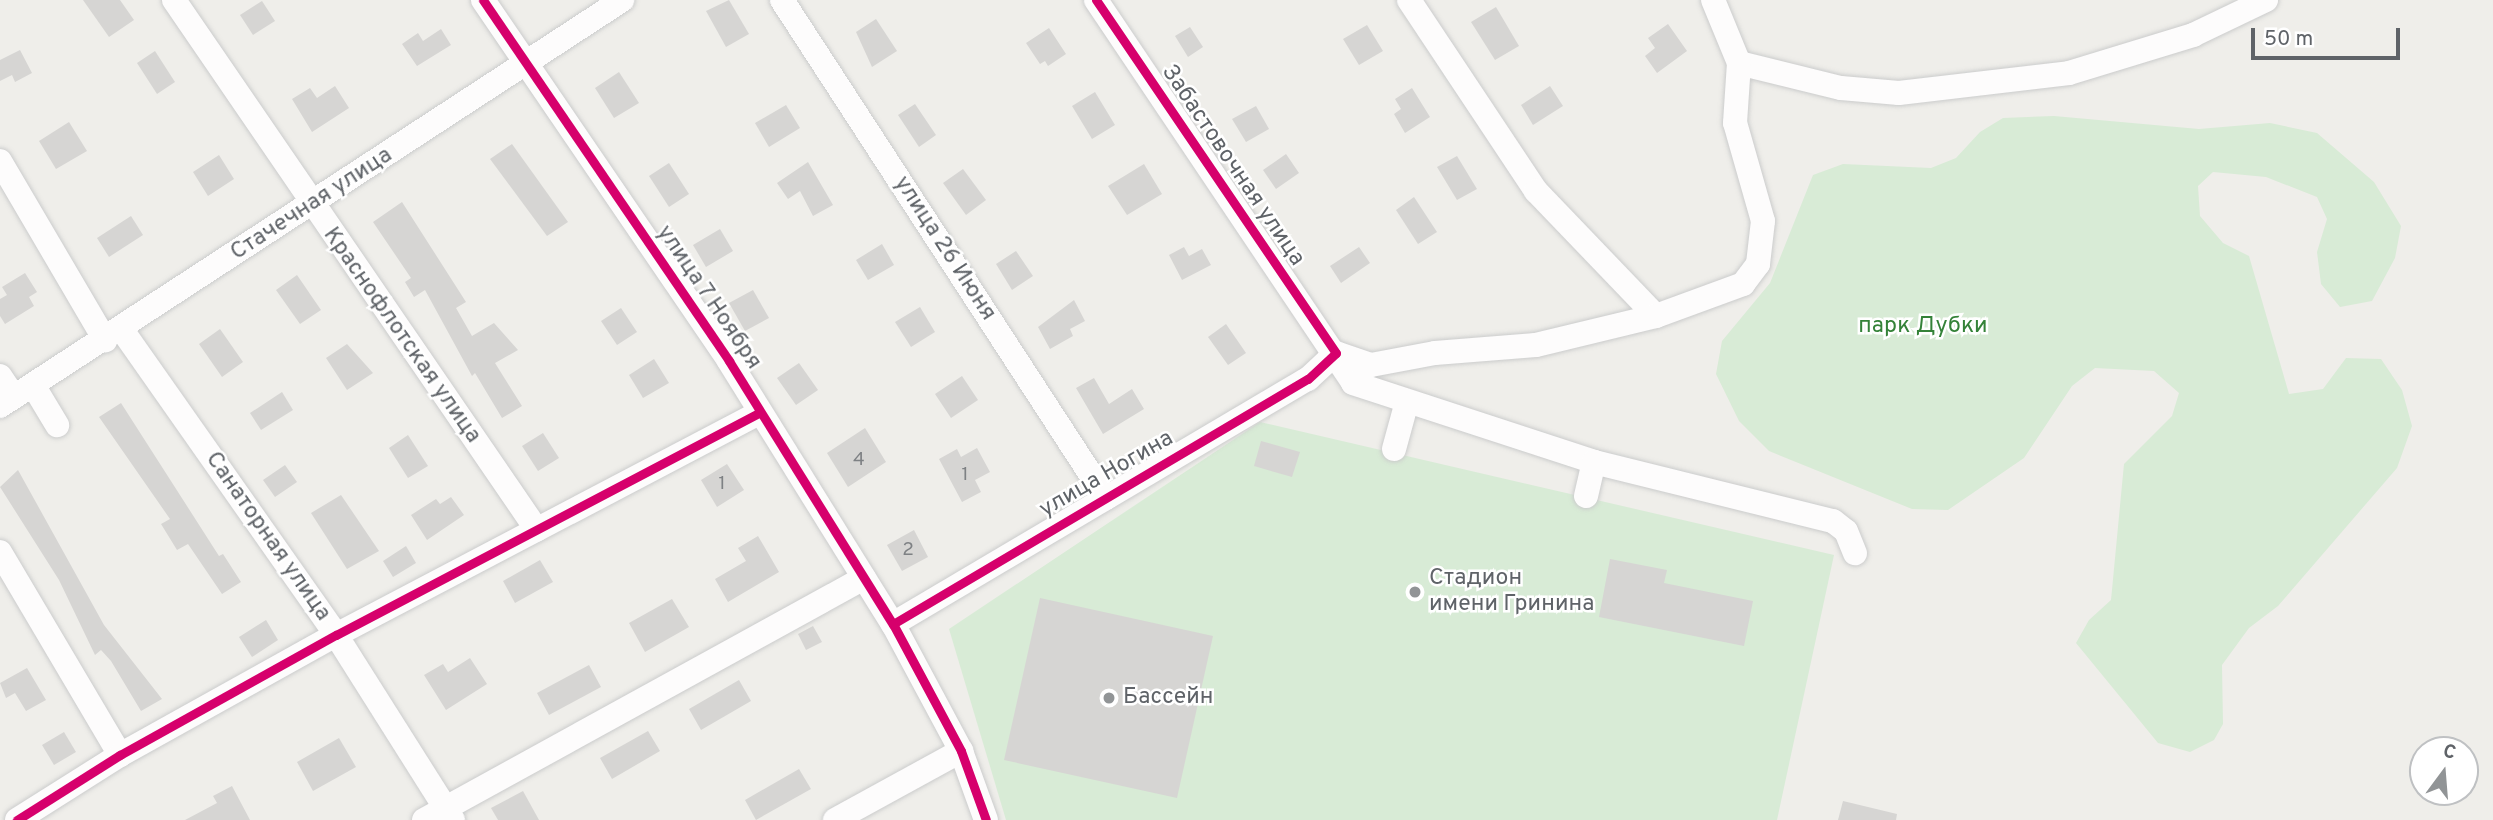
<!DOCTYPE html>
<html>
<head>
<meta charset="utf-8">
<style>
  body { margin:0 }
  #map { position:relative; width:2493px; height:820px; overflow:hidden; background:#efeeea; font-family:Overpass,sans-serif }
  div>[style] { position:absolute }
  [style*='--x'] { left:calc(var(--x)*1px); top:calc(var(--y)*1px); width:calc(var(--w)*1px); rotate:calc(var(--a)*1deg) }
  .green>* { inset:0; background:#d8ebd6 }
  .building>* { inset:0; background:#d6d5d3 }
  .roads { filter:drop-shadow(0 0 2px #cbcccc) drop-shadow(0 0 2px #cbcccc) }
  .minor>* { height:24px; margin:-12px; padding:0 12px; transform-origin:12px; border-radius:12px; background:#fdfcfc }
  .cycleway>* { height:9px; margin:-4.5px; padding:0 4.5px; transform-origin:4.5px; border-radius:4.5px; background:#d6006c }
  .dots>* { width:19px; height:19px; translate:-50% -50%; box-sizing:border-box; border:4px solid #fff; border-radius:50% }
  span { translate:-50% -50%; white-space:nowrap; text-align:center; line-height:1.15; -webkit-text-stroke:5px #fff; paint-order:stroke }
  .number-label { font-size:19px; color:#7e8184 }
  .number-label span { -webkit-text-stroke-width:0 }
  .street-label { font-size:23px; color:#5f6368 }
  .park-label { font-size:23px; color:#348238 }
  .poi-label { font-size:23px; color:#5f6368 }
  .left { translate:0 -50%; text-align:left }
  .north { position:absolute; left:2409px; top:736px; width:70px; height:70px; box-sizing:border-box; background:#fff; border:2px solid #bfc1c3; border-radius:50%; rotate:16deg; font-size:19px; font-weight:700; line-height:28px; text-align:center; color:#5f6368 }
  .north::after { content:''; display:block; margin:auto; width:24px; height:32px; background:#919496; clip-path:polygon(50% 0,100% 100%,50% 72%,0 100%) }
  .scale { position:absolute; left:2251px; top:28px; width:149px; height:32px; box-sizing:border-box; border:4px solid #5f6368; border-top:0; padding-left:9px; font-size:21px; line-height:24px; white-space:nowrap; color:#5f6368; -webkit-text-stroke:5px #fff; paint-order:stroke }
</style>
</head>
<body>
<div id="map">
  <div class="green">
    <i style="clip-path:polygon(2054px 116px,2199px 129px,2270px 123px,2317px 133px,2374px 182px,2401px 226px,2395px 258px,2372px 301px,2340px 307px,2321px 284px,2317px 252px,2327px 219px,2317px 197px,2266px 177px,2213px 172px,2198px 186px,2200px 216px,2223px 243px,2249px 256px,2289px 394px,2323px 389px,2346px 358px,2381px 359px,2402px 390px,2412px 426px,2397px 468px,2278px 606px,2249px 628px,2222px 665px,2223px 724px,2214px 740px,2190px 752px,2158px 743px,2076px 643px,2089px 620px,2111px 600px,2124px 464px,2172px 416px,2179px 393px,2154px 371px,2095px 368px,2072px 386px,2024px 458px,1948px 510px,1912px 509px,1769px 451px,1739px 421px,1716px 374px,1722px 341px,1770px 283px,1813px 175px,1843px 164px,1931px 168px,1956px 158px,1980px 132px,2003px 118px)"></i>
    <i style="clip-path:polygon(1260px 422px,1834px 555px,1777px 820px,1006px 820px,949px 629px)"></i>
  </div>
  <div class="building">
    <i style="clip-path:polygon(83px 0,120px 0,134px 20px,109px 37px)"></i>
    <i style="clip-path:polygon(729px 0,749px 34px,726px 47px,706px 11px)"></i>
    <i style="clip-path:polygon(262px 1px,275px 21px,253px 35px,240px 15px)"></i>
    <i style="clip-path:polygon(1496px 7px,1519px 46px,1495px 60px,1471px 22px)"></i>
    <i style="clip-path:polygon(876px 19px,897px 51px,872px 67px,856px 32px)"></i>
    <i style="clip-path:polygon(1668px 24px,1687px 51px,1657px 73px,1645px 56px,1655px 48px,1648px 38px)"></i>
    <i style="clip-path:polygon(1367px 25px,1383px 51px,1359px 65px,1343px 39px)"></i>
    <i style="clip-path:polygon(1190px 27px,1203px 47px,1188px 57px,1175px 36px)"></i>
    <i style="clip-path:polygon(1049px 28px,1066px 54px,1048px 66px,1045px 61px,1040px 64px,1026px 43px)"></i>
    <i style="clip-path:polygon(441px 29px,451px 45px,417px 66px,402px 44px,418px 33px,423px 41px)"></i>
    <i style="clip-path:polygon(20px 50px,32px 73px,15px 82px,12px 75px,0 81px,0 60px)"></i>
    <i style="clip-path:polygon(155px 51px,175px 82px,157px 94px,137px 63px)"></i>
    <i style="clip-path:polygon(619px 72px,639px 103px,614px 118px,595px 88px)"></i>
    <i style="clip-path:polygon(335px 86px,349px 108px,312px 132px,292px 99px,310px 88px,317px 98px)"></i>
    <i style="clip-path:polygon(1550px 86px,1563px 106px,1533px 125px,1521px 105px)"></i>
    <i style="clip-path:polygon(1412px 88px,1430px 117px,1405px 133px,1394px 114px,1401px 109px,1395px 99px)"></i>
    <i style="clip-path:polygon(1095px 92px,1115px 125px,1092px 139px,1072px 106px)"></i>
    <i style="clip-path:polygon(915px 104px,936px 135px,919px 147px,898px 115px)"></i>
    <i style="clip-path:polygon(786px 105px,800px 128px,769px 147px,755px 123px)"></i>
    <i style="clip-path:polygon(1256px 106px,1269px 129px,1246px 142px,1232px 119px)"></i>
    <i style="clip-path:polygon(69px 122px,87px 151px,56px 169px,39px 141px)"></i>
    <i style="clip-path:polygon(512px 144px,568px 222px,547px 236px,490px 159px)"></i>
    <i style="clip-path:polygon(1286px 154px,1299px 173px,1276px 189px,1263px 170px)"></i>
    <i style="clip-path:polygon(219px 155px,234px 179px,208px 196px,193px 172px)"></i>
    <i style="clip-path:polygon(1457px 156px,1477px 189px,1457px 200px,1437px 167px)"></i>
    <i style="clip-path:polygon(808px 162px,833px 205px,813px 216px,800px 191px,788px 199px,777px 183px)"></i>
    <i style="clip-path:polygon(669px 163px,689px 194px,669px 207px,649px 176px)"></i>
    <i style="clip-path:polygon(1144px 164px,1162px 194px,1127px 215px,1108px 186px)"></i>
    <i style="clip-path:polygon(963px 169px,986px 200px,966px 215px,943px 183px)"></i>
    <i style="clip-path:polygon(1414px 197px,1437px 232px,1418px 244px,1396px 210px)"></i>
    <i style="clip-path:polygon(402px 202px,466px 302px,456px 308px,472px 336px,494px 323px,518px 350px,495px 363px,522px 406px,502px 418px,475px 373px,472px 376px,425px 290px,414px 297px,405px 282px,411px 278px,373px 222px)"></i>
    <i style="clip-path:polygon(131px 216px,143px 235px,109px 257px,97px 238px)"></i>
    <i style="clip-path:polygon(720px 229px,733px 251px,706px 267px,693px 245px)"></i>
    <i style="clip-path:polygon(882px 244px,894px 265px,868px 280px,856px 260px)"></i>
    <i style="clip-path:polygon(1184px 247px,1189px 256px,1202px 249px,1211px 265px,1182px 280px,1169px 255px)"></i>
    <i style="clip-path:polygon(1359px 247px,1370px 263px,1341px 283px,1330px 266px)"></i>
    <i style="clip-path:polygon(1016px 251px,1033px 276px,1012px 290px,996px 264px)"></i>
    <i style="clip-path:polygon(25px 273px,37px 292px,29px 297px,34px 306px,5px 324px,0 316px,0 299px,7px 295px,2px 287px)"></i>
    <i style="clip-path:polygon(297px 275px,321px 310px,300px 324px,276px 290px)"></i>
    <i style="clip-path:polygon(753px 290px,769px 318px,745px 331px,729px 303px)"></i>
    <i style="clip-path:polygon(1074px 300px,1085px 321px,1070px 329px,1073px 336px,1050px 349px,1038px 327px)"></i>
    <i style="clip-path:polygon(920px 307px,935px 332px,911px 347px,895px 322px)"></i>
    <i style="clip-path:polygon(621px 308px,637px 332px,617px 345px,601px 321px)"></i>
    <i style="clip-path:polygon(1226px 324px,1246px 353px,1228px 365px,1208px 337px)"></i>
    <i style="clip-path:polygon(220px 329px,243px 362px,222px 377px,199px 344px)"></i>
    <i style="clip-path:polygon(347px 344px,373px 373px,347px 390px,326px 358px)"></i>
    <i style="clip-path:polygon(654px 359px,669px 383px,643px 398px,629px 375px)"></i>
    <i style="clip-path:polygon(799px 363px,818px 390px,796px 405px,777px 378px)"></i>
    <i style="clip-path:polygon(962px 376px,978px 400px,951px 418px,935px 394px)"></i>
    <i style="clip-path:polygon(1094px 378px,1109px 404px,1132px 389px,1144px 409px,1103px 434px,1076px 388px)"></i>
    <i style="clip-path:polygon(282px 392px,293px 410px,261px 430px,250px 413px)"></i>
    <i style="clip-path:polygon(121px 403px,219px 556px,223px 554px,241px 582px,222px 594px,188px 544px,177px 550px,161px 524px,170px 519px,99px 417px)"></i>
    <i style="clip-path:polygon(865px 428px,886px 462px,848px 487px,827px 453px)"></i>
    <i style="clip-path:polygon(543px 433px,559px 458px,538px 471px,522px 446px)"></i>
    <i style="clip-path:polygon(408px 435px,428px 466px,408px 478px,389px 448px)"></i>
    <i style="clip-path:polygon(1261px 441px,1300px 452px,1292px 477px,1254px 466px)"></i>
    <i style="clip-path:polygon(977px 448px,990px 472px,975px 480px,981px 492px,962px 502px,939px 459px,957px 449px,961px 457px)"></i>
    <i style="clip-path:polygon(727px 464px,744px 490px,717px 507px,701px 480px)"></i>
    <i style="clip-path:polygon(285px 465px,297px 482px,275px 497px,263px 480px)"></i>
    <i style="clip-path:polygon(18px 470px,104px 625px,162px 699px,141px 711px,111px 661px,101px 650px,95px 655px,59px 580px,0 487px)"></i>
    <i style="clip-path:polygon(341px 495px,379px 551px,347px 569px,311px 513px)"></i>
    <i style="clip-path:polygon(451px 497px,464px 515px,427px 540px,411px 515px,436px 499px,440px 504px)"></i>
    <i style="clip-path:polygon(914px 530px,928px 557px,902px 571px,887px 545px)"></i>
    <i style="clip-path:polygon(758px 536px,779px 572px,728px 602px,715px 579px,746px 561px,738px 548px)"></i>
    <i style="clip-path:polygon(406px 546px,416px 563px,393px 577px,383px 561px)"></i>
    <i style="clip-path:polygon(1610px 559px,1667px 570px,1664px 583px,1753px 601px,1744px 646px,1599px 617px)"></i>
    <i style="clip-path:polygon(540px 560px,553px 582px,515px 603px,503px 581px)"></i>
    <i style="clip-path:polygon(1040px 598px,1213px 636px,1177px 798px,1004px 760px)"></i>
    <i style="clip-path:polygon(672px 599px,689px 627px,645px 652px,629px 623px)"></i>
    <i style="clip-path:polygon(266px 620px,278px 640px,252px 657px,239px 637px)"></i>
    <i style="clip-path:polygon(813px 626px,822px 642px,806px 650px,798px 634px)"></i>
    <i style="clip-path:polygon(470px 658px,487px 684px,446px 710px,424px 675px,443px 664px,448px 672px)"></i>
    <i style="clip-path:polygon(589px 665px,601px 687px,549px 715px,537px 693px)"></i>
    <i style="clip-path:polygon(27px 668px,46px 700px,26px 711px,15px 693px,6px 698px,0 683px)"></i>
    <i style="clip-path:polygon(739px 680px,751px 701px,701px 730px,689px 709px)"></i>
    <i style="clip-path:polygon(648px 731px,660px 751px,612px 779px,600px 758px)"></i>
    <i style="clip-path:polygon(64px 732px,76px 752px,54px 765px,42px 745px)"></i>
    <i style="clip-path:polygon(339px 738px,356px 767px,313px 791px,297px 762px)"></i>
    <i style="clip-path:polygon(799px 769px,811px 789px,756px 820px,745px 800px)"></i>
    <i style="clip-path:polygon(232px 786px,250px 820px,185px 820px,217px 803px,213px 796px)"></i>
    <i style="clip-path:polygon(523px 791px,539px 820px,498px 820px,491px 808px)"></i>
    <i style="clip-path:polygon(1843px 801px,1897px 814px,1896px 820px,1838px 820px)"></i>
  </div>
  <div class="roads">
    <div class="minor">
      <i style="--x:174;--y:0;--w:642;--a:55.59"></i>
      <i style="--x:483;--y:0;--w:437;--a:55.7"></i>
      <i style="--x:729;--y:361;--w:310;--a:58.1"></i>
      <i style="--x:893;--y:624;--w:144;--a:61.8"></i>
      <i style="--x:961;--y:751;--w:73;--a:70.1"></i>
      <i style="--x:782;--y:0;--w:594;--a:56.95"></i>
      <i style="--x:1096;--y:0;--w:461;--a:56.1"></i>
      <i style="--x:1353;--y:383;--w:254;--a:18.1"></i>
      <i style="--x:1594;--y:462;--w:246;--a:13.9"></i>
      <i style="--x:1833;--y:521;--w:16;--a:38"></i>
      <i style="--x:1846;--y:531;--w:24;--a:68"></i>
      <i style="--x:1409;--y:0;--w:229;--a:56.4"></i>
      <i style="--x:1536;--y:191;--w:173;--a:46.2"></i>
      <i style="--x:1739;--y:63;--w:105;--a:13.8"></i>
      <i style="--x:1841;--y:88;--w:58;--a:4.9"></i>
      <i style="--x:1899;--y:93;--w:171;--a:-6.7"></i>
      <i style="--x:2069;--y:73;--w:130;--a:-17"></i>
      <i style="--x:2193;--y:35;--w:81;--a:-25.6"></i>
      <i style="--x:0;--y:161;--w:208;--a:59.6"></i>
      <i style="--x:122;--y:330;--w:373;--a:54.9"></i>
      <i style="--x:336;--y:635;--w:219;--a:57.7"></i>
      <i style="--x:1336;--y:353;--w:37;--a:19"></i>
      <i style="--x:1371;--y:365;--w:65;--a:-10.6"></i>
      <i style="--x:1435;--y:353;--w:101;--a:-4.5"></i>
      <i style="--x:1536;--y:345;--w:123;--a:-13.6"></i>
      <i style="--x:1656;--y:316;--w:93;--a:-20.2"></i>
      <i style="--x:1743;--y:284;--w:25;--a:-53"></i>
      <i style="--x:1758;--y:264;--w:43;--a:-83.4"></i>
      <i style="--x:1763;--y:221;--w:102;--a:-105.9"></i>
      <i style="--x:1735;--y:123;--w:60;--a:-86.2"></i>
      <i style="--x:1739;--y:63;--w:68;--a:-112.4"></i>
      <i style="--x:0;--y:376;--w:25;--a:56"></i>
      <i style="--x:33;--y:385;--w:47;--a:59"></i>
      <i style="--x:0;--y:406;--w:743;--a:-33.13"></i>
      <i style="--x:1394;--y:449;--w:46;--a:-74.7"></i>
      <i style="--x:1586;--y:496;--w:35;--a:-77"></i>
      <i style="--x:0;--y:552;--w:236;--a:59.4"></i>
      <i style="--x:893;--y:624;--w:482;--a:-30.6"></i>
      <i style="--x:1308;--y:379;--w:38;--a:-43"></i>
      <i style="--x:17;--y:820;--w:122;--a:-32.3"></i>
      <i style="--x:120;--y:755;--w:247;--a:-29.1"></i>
      <i style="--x:336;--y:635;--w:479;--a:-27.7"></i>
      <i style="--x:424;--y:820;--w:502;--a:-28.81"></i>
      <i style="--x:835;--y:820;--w:144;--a:-28.7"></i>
    </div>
  </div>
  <div class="cycleway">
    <i style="--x:483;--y:0;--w:437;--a:55.7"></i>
    <i style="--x:729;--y:361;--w:310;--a:58.1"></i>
    <i style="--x:893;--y:624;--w:144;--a:61.8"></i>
    <i style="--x:961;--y:751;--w:73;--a:70.1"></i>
    <i style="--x:893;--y:624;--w:482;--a:-30.6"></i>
    <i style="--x:1308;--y:379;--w:38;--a:-43"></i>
    <i style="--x:1336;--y:353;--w:427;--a:-124.2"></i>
    <i style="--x:17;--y:820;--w:122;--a:-32.3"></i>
    <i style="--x:120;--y:755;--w:247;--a:-29.1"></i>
    <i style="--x:336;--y:635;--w:479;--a:-27.7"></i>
  </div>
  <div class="dots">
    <i style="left:1415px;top:592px;background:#919496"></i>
    <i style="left:1109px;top:698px;background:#919496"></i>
  </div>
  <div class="number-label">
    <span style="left:859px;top:461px">4</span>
    <span style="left:965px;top:476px">1</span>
    <span style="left:722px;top:485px">1</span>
    <span style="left:908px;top:551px">2</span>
  </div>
  <div class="street-label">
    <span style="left:1232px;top:166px;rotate:56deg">Забастовочная улица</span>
    <span style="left:312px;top:205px;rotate:-33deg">Стачечная улица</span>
    <span style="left:944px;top:249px;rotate:57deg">улица 26 Июня</span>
    <span style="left:708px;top:298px;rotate:56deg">улица 7 Ноября</span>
    <span style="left:401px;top:336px;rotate:55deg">Краснофлотская улица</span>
    <span style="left:1107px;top:475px;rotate:-30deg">улица Ногина</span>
    <span style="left:267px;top:537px;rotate:55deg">Санаторная улица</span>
  </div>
  <div class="park-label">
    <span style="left:1923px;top:327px">парк Дубки</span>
  </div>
  <div class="poi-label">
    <span class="left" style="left:1429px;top:592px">Стадион<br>имени Гринина</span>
    <span class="left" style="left:1123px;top:698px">Бассейн</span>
  </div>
  <div class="north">С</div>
  <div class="scale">50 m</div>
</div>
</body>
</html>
